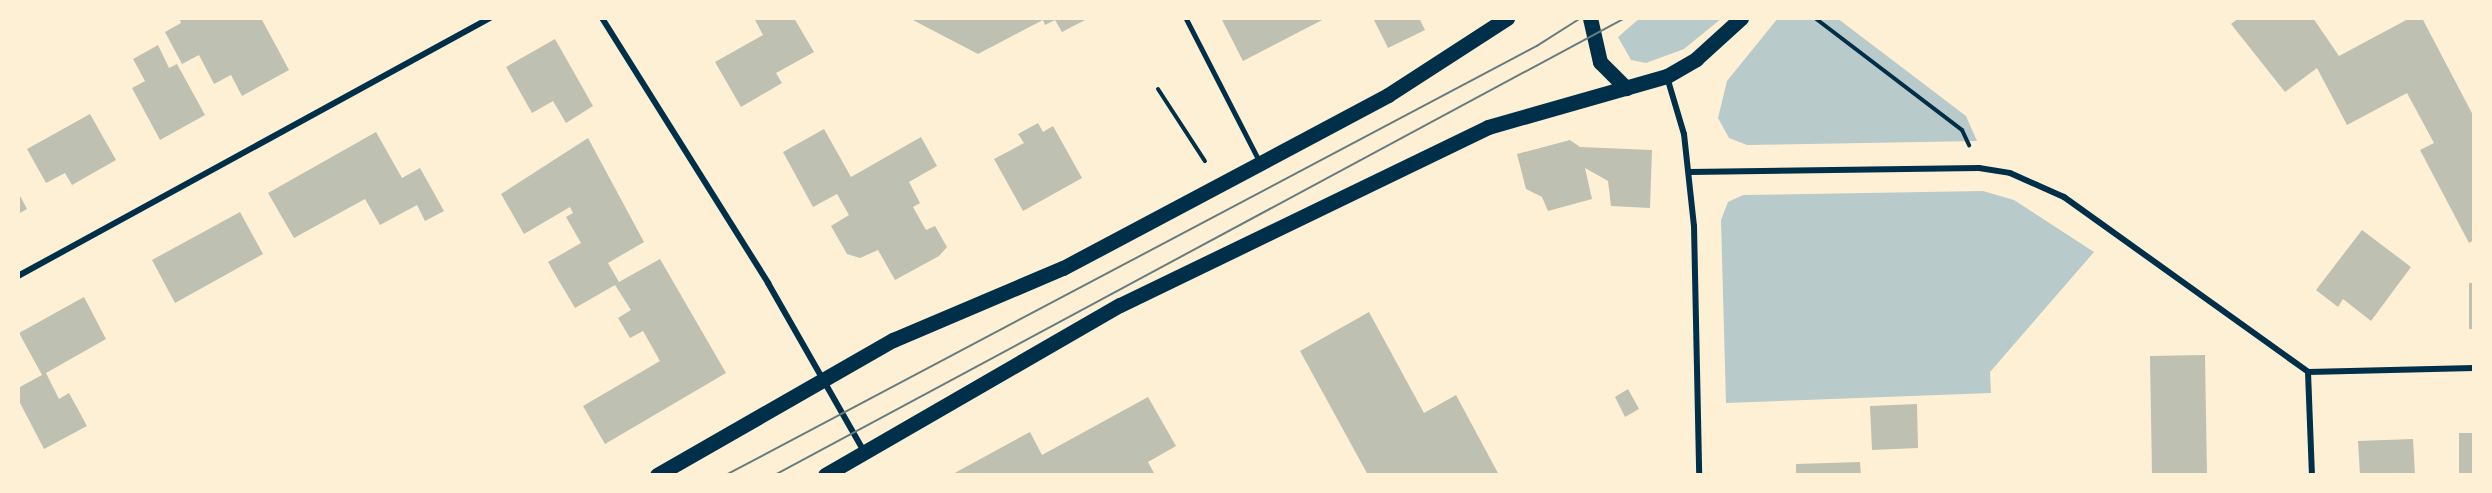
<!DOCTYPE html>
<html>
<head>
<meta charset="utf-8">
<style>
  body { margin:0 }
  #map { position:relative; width:2492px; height:493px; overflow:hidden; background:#fdf0d5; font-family:"PT Sans",sans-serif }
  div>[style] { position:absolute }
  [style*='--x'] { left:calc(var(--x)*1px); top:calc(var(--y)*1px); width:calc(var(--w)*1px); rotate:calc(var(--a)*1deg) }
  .green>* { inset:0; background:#b9caca }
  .building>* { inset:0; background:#bec0b2 }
  .path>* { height:4px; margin:-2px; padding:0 2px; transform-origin:2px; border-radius:2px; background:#003049 }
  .service>* { height:4.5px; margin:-2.25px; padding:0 2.25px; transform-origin:2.25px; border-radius:2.25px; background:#003049 }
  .minor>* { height:6px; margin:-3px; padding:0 3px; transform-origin:3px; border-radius:3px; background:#003049 }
  .primary>* { height:15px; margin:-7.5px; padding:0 7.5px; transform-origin:7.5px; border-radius:7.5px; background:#003049 }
  .tram>* { height:1.5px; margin:-0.75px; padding:0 0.75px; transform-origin:0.75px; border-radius:0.75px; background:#657d81 }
  span { translate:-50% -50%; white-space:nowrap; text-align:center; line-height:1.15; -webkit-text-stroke:4.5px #fdf0d5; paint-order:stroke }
  .frame { position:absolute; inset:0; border:20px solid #fdf0d5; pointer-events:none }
</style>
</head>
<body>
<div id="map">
  <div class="green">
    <i style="clip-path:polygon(1640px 18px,1722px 18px,1684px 49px,1646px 63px,1631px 60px,1618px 37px)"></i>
    <i style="clip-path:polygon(1778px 18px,1837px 18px,1966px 116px,1977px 141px,1747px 145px,1729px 138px,1718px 118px,1727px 81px)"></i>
    <i style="clip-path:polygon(1983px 191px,2014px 200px,2094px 252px,1990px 372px,1991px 393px,1726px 403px,1721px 220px,1728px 202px,1743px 195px)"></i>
  </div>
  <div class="building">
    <i style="clip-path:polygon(179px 18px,261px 18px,289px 70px,242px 96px,231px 75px,214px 84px,199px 55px,182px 64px,165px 32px,181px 23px)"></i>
    <i style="clip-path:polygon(754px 18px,794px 18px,814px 52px,776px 73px,782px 83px,741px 107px,715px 62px,763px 35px)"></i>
    <i style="clip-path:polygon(909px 18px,1089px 18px,1062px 32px,1055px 20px,1045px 25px,1043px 20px,978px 54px)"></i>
    <i style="clip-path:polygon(1221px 18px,1326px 18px,1243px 61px)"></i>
    <i style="clip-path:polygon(1373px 18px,1419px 18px,1425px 30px,1388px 48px)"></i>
    <i style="clip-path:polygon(2239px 18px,2313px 18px,2339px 56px,2410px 18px,2422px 18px,2474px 117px,2474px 240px,2469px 243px,2420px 150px,2434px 143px,2407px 93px,2347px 125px,2317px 68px,2285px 92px,2231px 24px)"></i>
    <i style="clip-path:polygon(555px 39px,593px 106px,566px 123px,553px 101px,532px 113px,506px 67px)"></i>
    <i style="clip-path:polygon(158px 45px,169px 68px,177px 64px,205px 115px,160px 140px,132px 88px,145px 81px,133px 59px)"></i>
    <i style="clip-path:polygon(90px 114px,116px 160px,72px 185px,65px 173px,46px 183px,27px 149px)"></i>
    <i style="clip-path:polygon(1038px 123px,1043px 132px,1053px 126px,1082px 178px,1023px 211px,994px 159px,1024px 143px,1018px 134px)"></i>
    <i style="clip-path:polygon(824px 129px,851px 177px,921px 137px,937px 166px,909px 182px,920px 203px,913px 207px,926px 230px,935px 226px,947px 247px,939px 256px,895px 280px,878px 250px,860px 258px,847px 254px,831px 226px,849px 215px,837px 194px,813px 207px,783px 152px)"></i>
    <i style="clip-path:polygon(376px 132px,402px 178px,420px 168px,444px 211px,425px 221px,417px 205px,380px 225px,365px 199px,294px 238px,268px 193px)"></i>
    <i style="clip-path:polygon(588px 138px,644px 242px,608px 263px,619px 282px,660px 259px,726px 373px,605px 444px,583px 406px,660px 361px,643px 331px,630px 338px,618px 318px,631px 310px,615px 285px,575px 308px,556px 276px,548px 262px,581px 243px,566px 217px,573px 213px,570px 207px,524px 234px,501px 194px)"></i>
    <i style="clip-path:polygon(1570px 140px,1580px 147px,1652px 150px,1650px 208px,1611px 206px,1608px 181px,1585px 168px,1592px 199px,1548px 211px,1542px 197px,1526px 189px,1517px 154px)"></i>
    <i style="clip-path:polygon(18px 192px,27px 209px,18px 214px)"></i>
    <i style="clip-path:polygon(240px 212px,263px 254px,175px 303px,152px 260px)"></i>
    <i style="clip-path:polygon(2362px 230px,2411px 267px,2371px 321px,2343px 299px,2338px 307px,2316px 290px)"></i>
    <i style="clip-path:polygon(2469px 283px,2474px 283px,2474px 329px,2469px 329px)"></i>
    <i style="clip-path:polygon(84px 297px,106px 339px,46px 373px,59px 399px,69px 393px,87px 426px,44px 449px,18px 399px,18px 388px,42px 375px,19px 333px)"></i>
    <i style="clip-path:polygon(1369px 312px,1424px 413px,1456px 395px,1499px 475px,1368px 475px,1300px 351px)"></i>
    <i style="clip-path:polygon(2205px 355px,2207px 475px,2152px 475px,2150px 356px)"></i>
    <i style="clip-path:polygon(1628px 389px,1639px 409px,1625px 417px,1615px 397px)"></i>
    <i style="clip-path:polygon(1148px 397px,1176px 446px,1148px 462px,1155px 475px,951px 475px,1030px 432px,1042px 455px)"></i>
    <i style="clip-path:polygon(1917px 404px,1918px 448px,1872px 450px,1870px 406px)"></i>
    <i style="clip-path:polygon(2459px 433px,2474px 433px,2474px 475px,2459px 475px)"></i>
    <i style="clip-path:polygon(2413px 439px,2415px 475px,2360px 475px,2358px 441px)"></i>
    <i style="clip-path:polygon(1860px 462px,1861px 475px,1796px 475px,1796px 464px)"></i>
  </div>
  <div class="path">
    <i style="--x:1815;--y:18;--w:185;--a:37.3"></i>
    <i style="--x:1962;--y:130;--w:17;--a:65"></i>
    <i style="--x:1158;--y:89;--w:86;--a:56.9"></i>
  </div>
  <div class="service">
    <i style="--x:1186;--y:18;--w:160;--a:62.8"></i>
  </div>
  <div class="minor">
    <i style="--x:602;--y:18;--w:313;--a:57.9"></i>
    <i style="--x:768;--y:283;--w:193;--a:60.3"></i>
    <i style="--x:1667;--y:77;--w:59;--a:73.4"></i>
    <i style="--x:1684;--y:134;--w:93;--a:83.8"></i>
    <i style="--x:1694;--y:226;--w:249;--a:88.8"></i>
    <i style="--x:1689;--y:172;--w:290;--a:-0.8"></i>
    <i style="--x:1979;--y:168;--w:31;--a:9"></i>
    <i style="--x:2010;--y:173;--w:59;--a:24"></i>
    <i style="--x:2064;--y:197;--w:300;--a:35.6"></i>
    <i style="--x:2308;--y:372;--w:103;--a:87.8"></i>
    <i style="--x:18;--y:276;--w:538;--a:-28.66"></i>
    <i style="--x:2308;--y:372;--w:166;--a:-1.4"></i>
  </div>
  <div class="primary">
    <i style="--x:1590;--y:18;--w:45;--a:77.2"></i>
    <i style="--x:1600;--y:62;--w:37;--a:45"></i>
    <i style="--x:657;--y:475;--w:272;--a:-29.8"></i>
    <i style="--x:893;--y:340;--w:185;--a:-23"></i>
    <i style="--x:1063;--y:268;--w:368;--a:-28"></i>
    <i style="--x:1388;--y:95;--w:142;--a:-32.9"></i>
    <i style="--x:825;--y:475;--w:340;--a:-30"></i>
    <i style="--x:1120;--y:305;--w:409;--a:-25.8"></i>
    <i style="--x:1488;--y:127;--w:186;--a:-15.9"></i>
    <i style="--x:1667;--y:76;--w:34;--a:-30"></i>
    <i style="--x:1696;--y:59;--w:61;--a:-42.3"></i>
  </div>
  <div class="tram">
    <i style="--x:726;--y:475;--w:917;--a:-27.88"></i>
    <i style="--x:1537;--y:46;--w:52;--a:-32.5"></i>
    <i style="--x:775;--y:475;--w:965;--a:-28.26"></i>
  </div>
  <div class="frame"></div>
</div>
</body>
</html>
